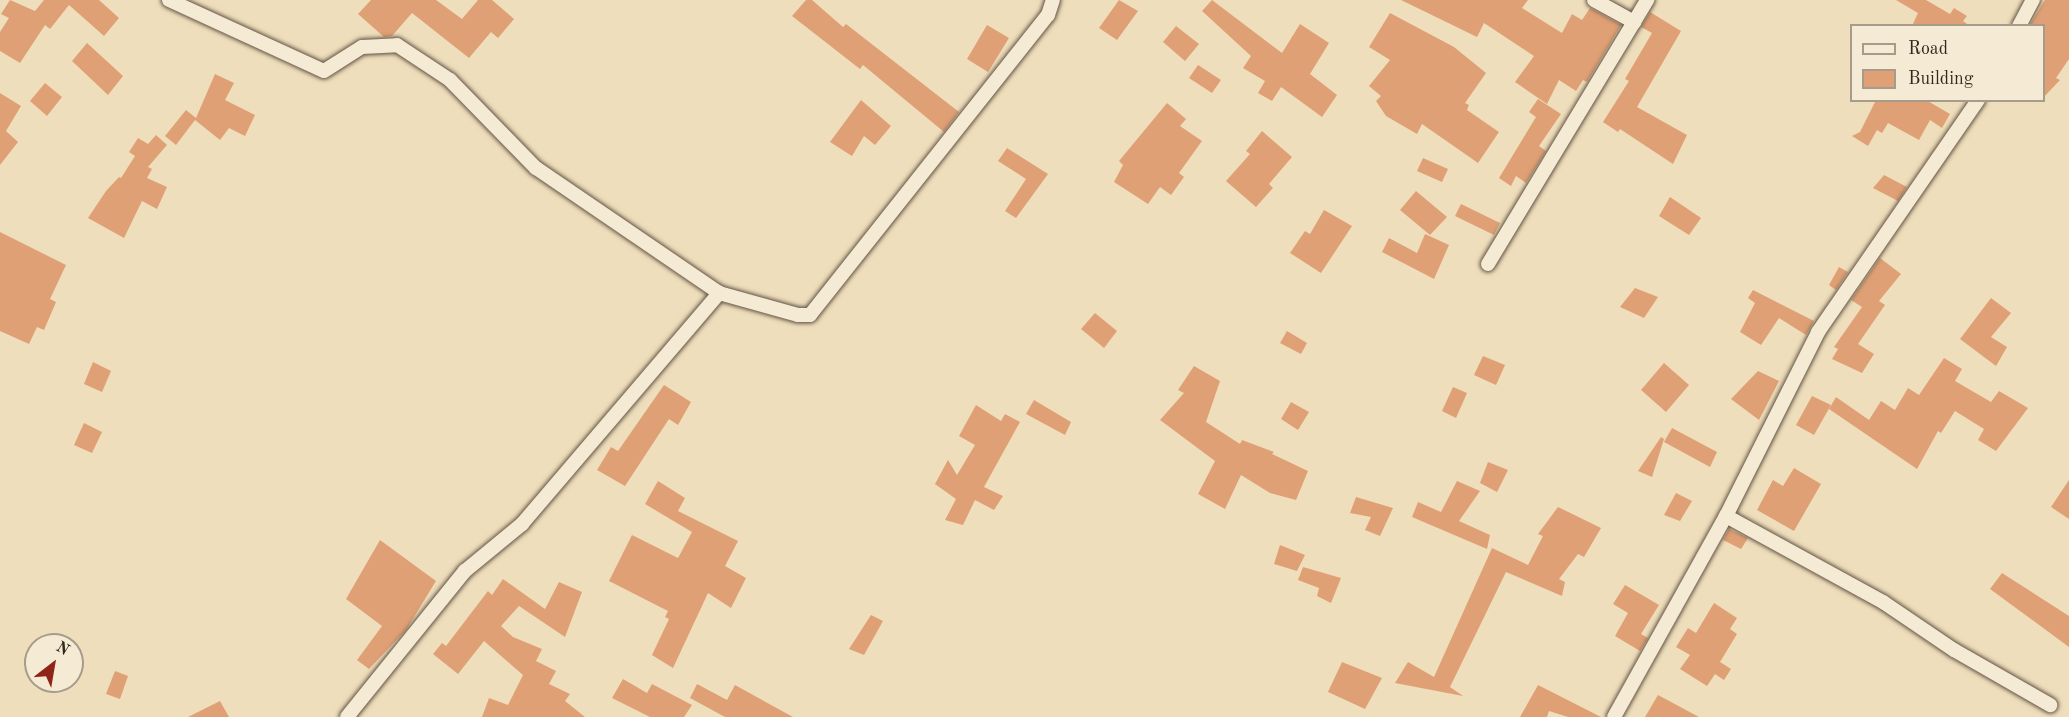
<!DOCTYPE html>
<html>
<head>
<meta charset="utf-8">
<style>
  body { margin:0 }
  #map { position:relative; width:2069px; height:717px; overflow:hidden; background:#efdebb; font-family:"Old Standard TT",serif }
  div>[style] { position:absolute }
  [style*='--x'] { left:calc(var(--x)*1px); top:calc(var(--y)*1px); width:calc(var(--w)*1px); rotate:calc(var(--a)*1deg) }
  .building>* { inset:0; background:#e0a075 }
  .roads { filter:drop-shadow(0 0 2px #625446) drop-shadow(0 0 2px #625446) }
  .minor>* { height:14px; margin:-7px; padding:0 7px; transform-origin:7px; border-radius:7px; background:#f5ead3 }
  span { translate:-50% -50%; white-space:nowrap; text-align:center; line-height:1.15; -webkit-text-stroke:6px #f5ead3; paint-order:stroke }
  .legend { position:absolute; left:1850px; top:24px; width:195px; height:78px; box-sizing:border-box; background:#f5ead3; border:2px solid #a79c8b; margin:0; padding:8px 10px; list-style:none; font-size:18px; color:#33261f }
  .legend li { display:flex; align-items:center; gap:12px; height:30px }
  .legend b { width:30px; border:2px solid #a79c8b }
  .north { position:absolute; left:24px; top:633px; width:60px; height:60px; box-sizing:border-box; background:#f5ead3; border:2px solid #a79c8b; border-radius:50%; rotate:31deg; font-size:16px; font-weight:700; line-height:24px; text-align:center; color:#33261f }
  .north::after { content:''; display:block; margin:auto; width:21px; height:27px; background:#8f2418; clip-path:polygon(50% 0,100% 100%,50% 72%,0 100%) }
</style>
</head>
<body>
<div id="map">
  <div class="building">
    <i style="clip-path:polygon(10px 0,35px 11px,44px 0,99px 0,119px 18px,104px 36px,69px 5px,50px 29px,45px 25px,20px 63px,0 51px,0 32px,9px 18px,1px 14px)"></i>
    <i style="clip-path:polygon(371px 0,436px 0,462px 19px,478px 0,492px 0,514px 19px,498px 38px,491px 32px,469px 58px,412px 13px,392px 36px,384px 37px,358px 14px)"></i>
    <i style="clip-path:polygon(806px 0,812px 0,843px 27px,846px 24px,959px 112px,944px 132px,863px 65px,860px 69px,792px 16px)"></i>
    <i style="clip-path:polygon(1119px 0,1138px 11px,1117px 40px,1099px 28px)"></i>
    <i style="clip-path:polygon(1212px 0,1282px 53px,1300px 24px,1329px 43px,1310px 74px,1337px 95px,1322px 117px,1281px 87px,1272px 101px,1258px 93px,1265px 81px,1243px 68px,1251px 56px,1202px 11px)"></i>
    <i style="clip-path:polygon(1401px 0,1528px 0,1522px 8px,1562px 33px,1572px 14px,1582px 20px,1590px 8px,1621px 25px,1587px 82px,1583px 80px,1576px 91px,1559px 80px,1547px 104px,1515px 82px,1534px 56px,1484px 23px,1477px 37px)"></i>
    <i style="clip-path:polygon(1896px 0,1926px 0,1950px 14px,1954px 8px,1967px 16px,1963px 21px,1970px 26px,1912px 26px,1918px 13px)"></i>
    <i style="clip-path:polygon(2045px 0,2069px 0,2069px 59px,2056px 78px,2060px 80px,2043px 98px,2043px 26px,2029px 26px)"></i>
    <i style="clip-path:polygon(1650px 12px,1681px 31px,1637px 107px,1687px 135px,1673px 164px,1620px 129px,1618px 132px,1603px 122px,1629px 81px,1625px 79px,1652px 33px,1641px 27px)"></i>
    <i style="clip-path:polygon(1390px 13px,1454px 47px,1486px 73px,1465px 103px,1469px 105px,1467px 110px,1499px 132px,1478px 163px,1422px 124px,1417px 134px,1386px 116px,1376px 101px,1381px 96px,1369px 86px,1390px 60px,1369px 47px)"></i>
    <i style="clip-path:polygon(987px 25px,1009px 38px,988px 72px,967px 59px)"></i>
    <i style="clip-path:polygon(1176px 26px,1199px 44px,1185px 61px,1163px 42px)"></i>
    <i style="clip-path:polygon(87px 43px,123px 76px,108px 95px,72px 61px)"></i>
    <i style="clip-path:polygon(1198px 65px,1221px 80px,1212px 93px,1189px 78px)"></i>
    <i style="clip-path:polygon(215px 74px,234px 83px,225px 100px,255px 115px,245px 136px,229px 128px,220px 140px,195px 120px,176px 145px,165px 136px,186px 110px,196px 118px)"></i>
    <i style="clip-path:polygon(45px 83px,62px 97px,47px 116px,30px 101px)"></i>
    <i style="clip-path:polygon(0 93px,21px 106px,6px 131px,18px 142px,0 165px)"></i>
    <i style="clip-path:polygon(1538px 99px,1561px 114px,1539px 146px,1546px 151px,1526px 183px,1516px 176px,1511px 186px,1499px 178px,1536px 117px,1529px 112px)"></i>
    <i style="clip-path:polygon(861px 100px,891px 126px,875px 145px,864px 136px,852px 156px,830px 142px)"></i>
    <i style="clip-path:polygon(1876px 100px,1926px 100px,1950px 114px,1942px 128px,1930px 120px,1919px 140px,1888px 123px,1882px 133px,1877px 130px,1868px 146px,1852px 136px,1860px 132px)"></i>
    <i style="clip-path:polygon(1167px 103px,1186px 119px,1180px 126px,1202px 141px,1179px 173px,1184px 177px,1171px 195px,1160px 187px,1148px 204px,1114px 182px,1123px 165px,1119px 161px)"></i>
    <i style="clip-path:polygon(1262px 131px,1292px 157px,1269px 184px,1273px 188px,1256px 207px,1226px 181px,1250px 154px,1246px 151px)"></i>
    <i style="clip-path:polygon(156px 135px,167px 145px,148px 167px,152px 169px,147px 178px,167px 187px,157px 209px,142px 201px,124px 238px,88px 218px,106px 191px,119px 177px,121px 178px,135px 156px,129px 152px,138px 138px,148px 144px)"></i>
    <i style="clip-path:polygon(1007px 148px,1048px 174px,1016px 218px,1005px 211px,1026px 179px,998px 161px)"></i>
    <i style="clip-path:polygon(1423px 158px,1448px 169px,1442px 182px,1417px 171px)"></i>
    <i style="clip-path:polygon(1884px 175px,1907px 187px,1898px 201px,1873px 188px)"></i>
    <i style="clip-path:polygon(1416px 191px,1447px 217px,1430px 235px,1400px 210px)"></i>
    <i style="clip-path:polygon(1670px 197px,1701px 218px,1689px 235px,1659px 216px)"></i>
    <i style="clip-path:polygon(1461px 204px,1500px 223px,1494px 235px,1455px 216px)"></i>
    <i style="clip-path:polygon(1324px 210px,1352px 226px,1321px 273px,1290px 253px,1305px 231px,1310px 234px)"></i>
    <i style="clip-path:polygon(0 232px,66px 265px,50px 299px,56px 302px,44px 330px,37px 327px,29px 344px,0 331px)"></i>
    <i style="clip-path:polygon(1425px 234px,1449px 245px,1434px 279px,1382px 252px,1389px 238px,1417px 253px)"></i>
    <i style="clip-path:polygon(1880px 258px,1901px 274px,1879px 301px,1885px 305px,1858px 344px,1874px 354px,1862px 373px,1832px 359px,1838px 349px,1834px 347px,1862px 307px,1851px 300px)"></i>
    <i style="clip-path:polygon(1839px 267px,1848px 272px,1836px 290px,1829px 285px)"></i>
    <i style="clip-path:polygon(1635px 288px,1658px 297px,1644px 318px,1620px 307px)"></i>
    <i style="clip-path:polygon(1753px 290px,1814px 321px,1806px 335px,1779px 318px,1761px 345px,1740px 332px,1755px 303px,1748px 298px)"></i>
    <i style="clip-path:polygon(1991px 298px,2011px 313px,1991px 337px,2007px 347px,1996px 366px,1960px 339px)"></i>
    <i style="clip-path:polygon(1095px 313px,1117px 331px,1104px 348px,1081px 329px)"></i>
    <i style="clip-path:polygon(1287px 331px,1307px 343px,1301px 354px,1280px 343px)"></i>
    <i style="clip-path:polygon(1483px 356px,1505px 365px,1496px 385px,1474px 375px)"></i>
    <i style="clip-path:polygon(1944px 358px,1962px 369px,1955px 381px,1991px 402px,1999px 391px,2028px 408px,1996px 451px,1978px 440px,1984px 429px,1955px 411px,1941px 433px,1938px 431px,1917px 469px,1829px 409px,1836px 397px,1869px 420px,1881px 401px,1895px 410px,1908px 388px,1919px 395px)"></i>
    <i style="clip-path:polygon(93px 362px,111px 371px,102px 392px,84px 384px)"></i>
    <i style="clip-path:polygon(1664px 363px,1689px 385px,1666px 412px,1641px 390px)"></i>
    <i style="clip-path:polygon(1194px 366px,1220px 381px,1206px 422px,1240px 444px,1242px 440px,1274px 452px,1272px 454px,1308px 471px,1296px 500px,1270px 493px,1241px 475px,1225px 509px,1198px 494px,1215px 461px,1160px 420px,1184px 393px,1178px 390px)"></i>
    <i style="clip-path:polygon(1758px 371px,1779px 381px,1759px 420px,1731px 399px)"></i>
    <i style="clip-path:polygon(664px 385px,691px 402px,678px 425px,669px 419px,625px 486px,597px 470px,611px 447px,618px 451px)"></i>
    <i style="clip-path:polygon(1453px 387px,1467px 393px,1456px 418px,1442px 411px)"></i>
    <i style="clip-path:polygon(1812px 396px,1831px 405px,1814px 435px,1796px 425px)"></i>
    <i style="clip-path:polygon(1034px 400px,1071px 422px,1065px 435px,1026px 414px)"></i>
    <i style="clip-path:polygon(1291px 402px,1309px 412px,1298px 430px,1281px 419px)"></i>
    <i style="clip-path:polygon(976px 405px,1001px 421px,1005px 414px,1020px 422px,984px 487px,1003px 496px,994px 510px,975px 500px,963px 525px,945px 520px,956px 499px,935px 484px,948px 460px,957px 475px,975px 445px,959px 436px)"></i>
    <i style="clip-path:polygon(84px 423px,102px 432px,92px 453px,74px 445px)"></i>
    <i style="clip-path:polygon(1672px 428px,1717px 452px,1710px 467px,1664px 442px)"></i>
    <i style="clip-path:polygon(1661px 437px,1664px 439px,1652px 477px,1638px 471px)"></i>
    <i style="clip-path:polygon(1488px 462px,1508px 470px,1497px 492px,1480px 483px)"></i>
    <i style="clip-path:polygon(1794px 468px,1821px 484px,1794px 531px,1757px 510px,1773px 480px,1783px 486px)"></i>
    <i style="clip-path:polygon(2069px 480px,2069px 519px,2051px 507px)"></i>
    <i style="clip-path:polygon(658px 481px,685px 498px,678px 511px,738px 541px,725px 566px,746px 578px,731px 608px,708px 593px,673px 668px,652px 655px,669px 619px,665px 617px,668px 611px,609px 581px,632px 535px,678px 558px,692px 532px,645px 504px)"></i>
    <i style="clip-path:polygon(1457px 481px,1480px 491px,1459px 521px,1490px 535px,1487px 549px,1412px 517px,1418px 502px,1441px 512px)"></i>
    <i style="clip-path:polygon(1676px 493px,1692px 501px,1680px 521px,1664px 515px)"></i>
    <i style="clip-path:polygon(1356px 497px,1393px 508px,1380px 536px,1365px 530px,1371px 517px,1350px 513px)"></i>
    <i style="clip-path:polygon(1558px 507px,1601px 528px,1584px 557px,1578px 554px,1559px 579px,1565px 582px,1562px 596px,1506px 572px,1450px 687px,1463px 696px,1395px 683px,1408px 662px,1434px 677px,1492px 548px,1528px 565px,1543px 536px,1538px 534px)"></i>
    <i style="clip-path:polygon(1729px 529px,1748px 538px,1741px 549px,1723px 540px)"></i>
    <i style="clip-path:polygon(380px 540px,436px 581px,406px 630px,369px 669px,357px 660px,382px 626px,346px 599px)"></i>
    <i style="clip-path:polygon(1280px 545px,1305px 555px,1297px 571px,1274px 564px)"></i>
    <i style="clip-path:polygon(1303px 567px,1341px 578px,1331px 603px,1317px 596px,1319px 588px,1298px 580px)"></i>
    <i style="clip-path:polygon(2002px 573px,2069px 616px,2069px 647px,1990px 589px)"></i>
    <i style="clip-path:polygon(503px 579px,545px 609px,559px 582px,582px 592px,565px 637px,519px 606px,501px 626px,513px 637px,542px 649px,536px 661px,556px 671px,549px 684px,570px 694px,565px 701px,585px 717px,482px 717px,489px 698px,508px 705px,523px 675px,484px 641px,458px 674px,433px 654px,442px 643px,446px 646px,488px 591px,492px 595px)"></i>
    <i style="clip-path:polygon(1625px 585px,1659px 605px,1641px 634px,1648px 638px,1640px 651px,1615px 636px,1628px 613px,1613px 604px)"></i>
    <i style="clip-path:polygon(1714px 603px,1737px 618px,1730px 629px,1737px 634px,1720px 662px,1731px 669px,1724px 680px,1715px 674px,1707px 686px,1680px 669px,1690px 655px,1676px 647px,1688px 628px,1696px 633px)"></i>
    <i style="clip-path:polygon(871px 615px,883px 621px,864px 655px,849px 649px)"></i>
    <i style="clip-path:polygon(1342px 662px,1382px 678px,1365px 709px,1328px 692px)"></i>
    <i style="clip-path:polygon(115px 671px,128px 676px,120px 699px,106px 694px)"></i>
    <i style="clip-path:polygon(623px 679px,647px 693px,652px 684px,692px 705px,684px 717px,650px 717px,612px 698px)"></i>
    <i style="clip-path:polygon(697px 684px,727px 700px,735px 685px,793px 717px,725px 717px,690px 698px)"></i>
    <i style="clip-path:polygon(1538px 685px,1601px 717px,1568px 717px,1549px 711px,1547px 717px,1520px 717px)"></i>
    <i style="clip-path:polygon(1658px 695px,1699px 717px,1645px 717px)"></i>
    <i style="clip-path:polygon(220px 701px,229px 717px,188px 717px)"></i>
  </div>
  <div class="roads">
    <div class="minor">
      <i style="--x:169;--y:0;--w:170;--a:24.6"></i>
      <i style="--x:324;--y:71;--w:45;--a:-32.3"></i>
      <i style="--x:362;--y:47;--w:35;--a:-3"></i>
      <i style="--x:397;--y:45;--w:64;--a:33.4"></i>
      <i style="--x:450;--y:80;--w:123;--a:45.7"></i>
      <i style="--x:536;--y:168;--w:222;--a:34.3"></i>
      <i style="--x:1594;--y:0;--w:46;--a:28.8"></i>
      <i style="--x:1634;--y:22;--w:26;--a:-59"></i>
      <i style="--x:2019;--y:26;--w:30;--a:-62"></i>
      <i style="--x:1488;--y:264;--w:283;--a:-58.9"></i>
      <i style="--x:1726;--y:516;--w:179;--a:28.7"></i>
      <i style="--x:1883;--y:602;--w:86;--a:34.1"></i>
      <i style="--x:1954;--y:650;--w:111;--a:29.8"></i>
      <i style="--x:347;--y:717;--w:188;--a:-51.1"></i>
      <i style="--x:465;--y:571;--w:74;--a:-39.5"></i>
      <i style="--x:522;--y:524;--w:304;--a:-49.5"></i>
      <i style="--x:719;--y:293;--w:82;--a:15.6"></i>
      <i style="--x:798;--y:315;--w:12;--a:0"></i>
      <i style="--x:810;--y:315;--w:383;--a:-51.6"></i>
      <i style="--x:1048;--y:15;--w:16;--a:-72"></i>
      <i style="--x:1614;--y:717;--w:230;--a:-60.9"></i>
      <i style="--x:1726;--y:516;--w:206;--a:-63.4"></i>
      <i style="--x:1818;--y:332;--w:282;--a:-55.4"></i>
    </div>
  </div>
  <ul class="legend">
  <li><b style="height:8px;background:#f5ead3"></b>Road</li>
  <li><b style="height:16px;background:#e0a075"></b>Building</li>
  </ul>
  <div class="north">N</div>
</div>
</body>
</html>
